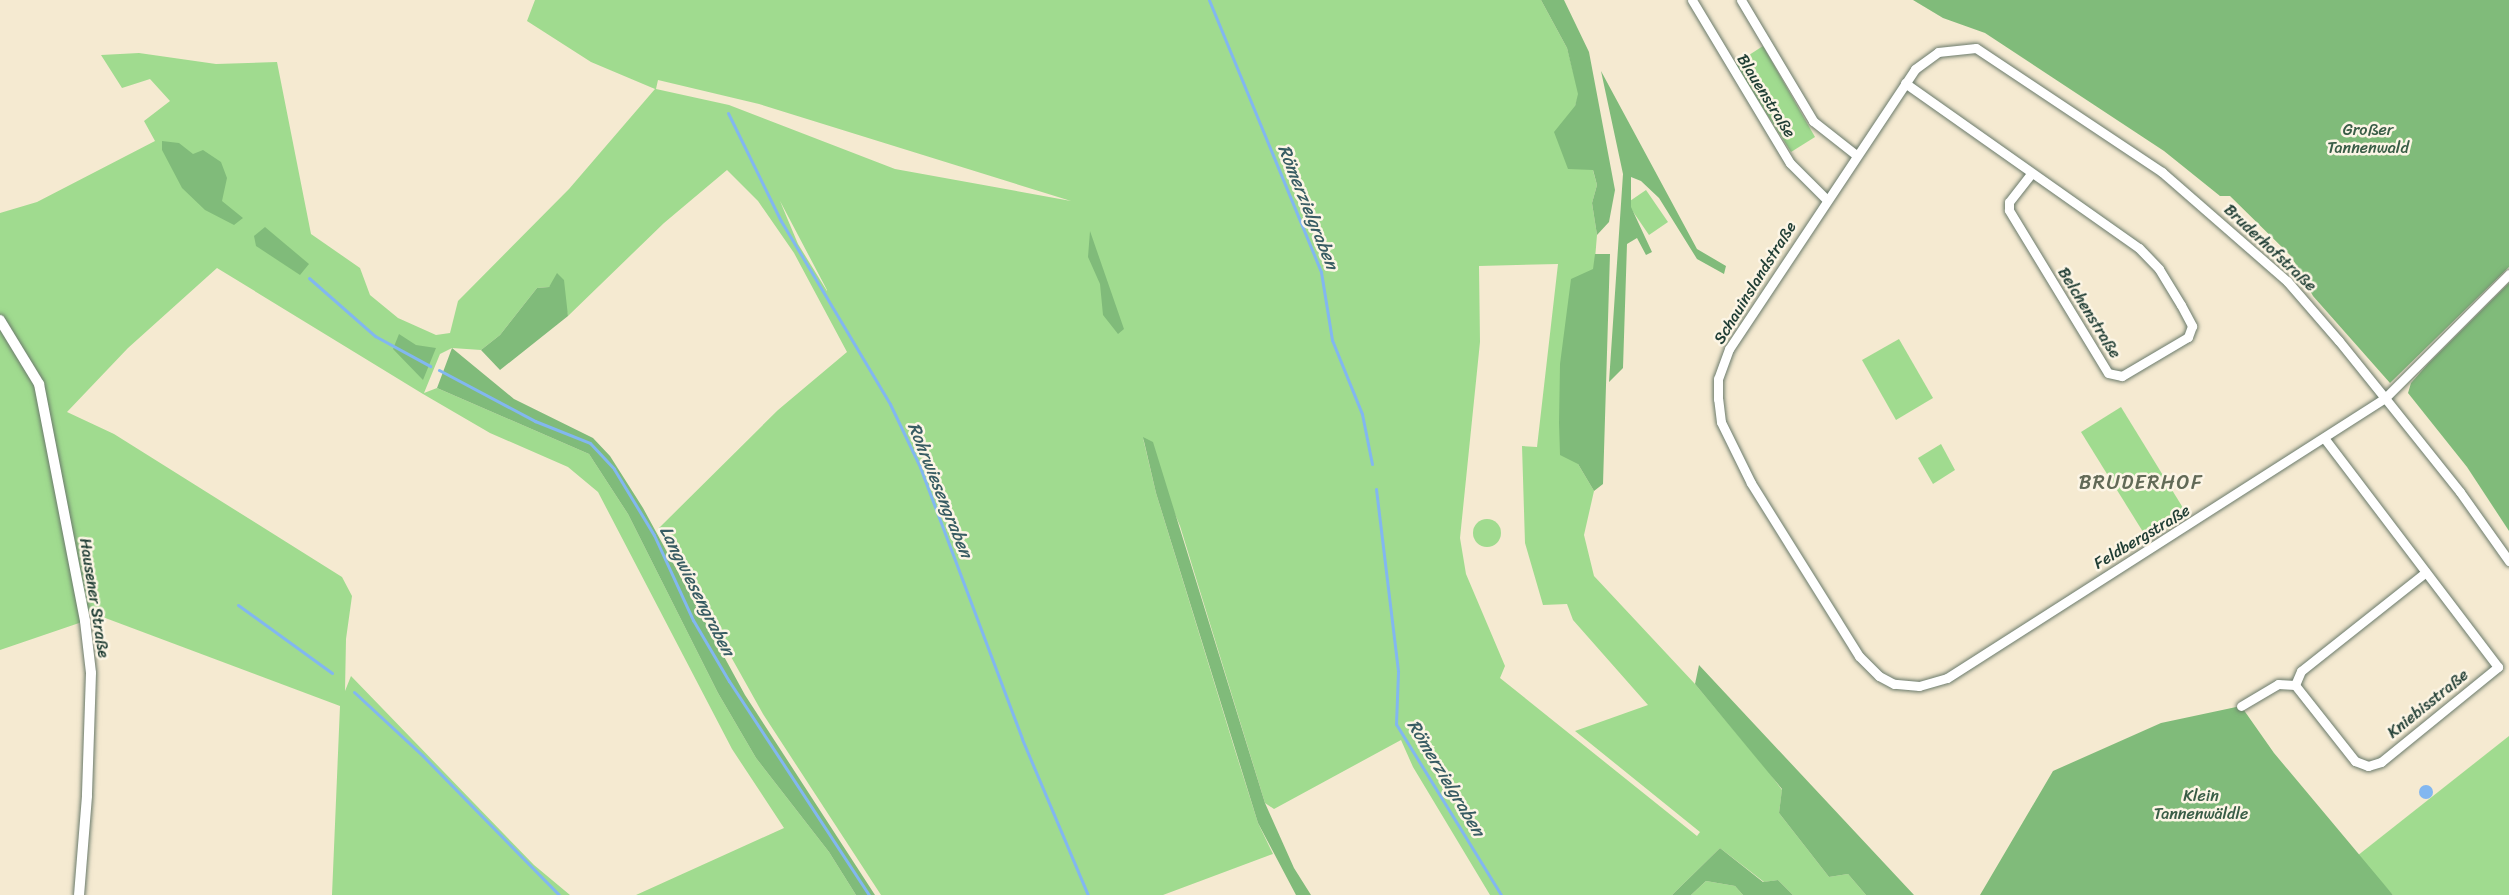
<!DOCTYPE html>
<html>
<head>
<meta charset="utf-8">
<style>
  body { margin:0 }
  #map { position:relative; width:2509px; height:895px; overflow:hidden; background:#f5ead1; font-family:Sriracha,sans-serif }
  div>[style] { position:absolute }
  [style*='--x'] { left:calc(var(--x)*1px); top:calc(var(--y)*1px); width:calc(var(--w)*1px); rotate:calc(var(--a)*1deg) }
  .green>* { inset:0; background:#a0db8f }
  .round { border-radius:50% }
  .forest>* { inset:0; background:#80bb7a }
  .water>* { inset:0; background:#82b7f0 }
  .stream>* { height:3px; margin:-1.5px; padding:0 1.5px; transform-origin:1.5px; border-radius:1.5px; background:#82b7f0 }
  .roads { filter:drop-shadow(0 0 2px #6a7a6b) drop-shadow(0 0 2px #6a7a6b) }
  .minor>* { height:9px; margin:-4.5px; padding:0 4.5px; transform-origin:4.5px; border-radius:4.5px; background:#fff }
  .tertiary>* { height:10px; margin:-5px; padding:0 5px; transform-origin:5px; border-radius:5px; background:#fff }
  span { translate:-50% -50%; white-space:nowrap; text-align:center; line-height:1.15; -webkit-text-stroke:5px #fcf5e5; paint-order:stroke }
  .street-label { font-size:16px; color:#1f3d34 }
  .park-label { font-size:16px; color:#395d46 }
  .water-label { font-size:18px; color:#385c63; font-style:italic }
  .quarter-label { font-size:20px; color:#626a57; letter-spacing:1.5px }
</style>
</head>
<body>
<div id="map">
  <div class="green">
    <i style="clip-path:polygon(evenodd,535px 0,1541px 0,1567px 48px,1579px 94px,1575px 106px,1597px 185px,1592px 203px,1597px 235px,1578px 464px,1594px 491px,1584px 535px,1594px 576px,1695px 684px,1768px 771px,1782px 790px,1779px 813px,1829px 877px,1848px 874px,1866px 895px,1793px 895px,1778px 880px,1764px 882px,1720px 848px,1672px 895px,1490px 895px,1413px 767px,1401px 740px,1274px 809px,1265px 803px,1180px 526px,1143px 438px,1156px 493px,1234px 747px,1258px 823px,1273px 854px,1163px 895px,881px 895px,763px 714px,659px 528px,778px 410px,847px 352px,794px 253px,758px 201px,727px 170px,664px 223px,568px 316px,562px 289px,553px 282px,549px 287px,537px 288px,500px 335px,481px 350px,452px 348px,440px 354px,424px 393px,437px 388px,589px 454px,628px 514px,718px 693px,756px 758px,829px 852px,856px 895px,636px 895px,784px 828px,732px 749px,598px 492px,568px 467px,490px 433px,423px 394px,217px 268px,128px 348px,67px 412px,114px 434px,342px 577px,352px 596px,346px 639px,345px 691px,351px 676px,534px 865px,570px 895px,332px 895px,340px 706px,84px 610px,85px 621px,0 650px,0 213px,37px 202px,155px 141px,144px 121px,170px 101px,150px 79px,122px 88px,101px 55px,139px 53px,216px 64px,277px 62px,311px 234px,360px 268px,370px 295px,398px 318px,436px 335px,450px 333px,458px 301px,569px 189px,655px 89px,591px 62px,527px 21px,535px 0,658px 80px,759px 104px,1071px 201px,895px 169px,729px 105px,656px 89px,658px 80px,535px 0,780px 201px,827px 290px,827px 291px,798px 244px,780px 201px,535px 0,1558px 264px,1537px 447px,1522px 446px,1525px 543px,1543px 605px,1567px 604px,1573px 620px,1648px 705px,1575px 731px,1700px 832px,1697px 836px,1500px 678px,1505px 666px,1466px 574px,1460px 538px,1480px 342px,1479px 266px,1558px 264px)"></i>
    <i style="clip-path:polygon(1763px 46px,1815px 137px,1791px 152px,1735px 64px)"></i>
    <i style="clip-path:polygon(1646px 190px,1668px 222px,1649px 235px,1627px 203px)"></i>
    <i style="clip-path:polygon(1899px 339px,1933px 398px,1896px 420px,1862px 360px)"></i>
    <i style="clip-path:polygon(2121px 407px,2188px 516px,2148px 540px,2081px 432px)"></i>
    <i style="clip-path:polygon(1941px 444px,1955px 470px,1933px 484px,1918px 458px)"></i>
    <i class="round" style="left:1473px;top:519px;width:28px;height:28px"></i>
    <i style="clip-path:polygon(2509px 736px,2509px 895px,2393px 895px,2357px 856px)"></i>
    <i style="clip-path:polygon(1706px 881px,1735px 886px,1743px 895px,1691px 895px)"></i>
  </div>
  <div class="forest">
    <i style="clip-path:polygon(1541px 0,1564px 0,1589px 52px,1615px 190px,1609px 222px,1597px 235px,1592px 203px,1597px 185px,1593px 170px,1568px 169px,1554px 132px,1575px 106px,1578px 94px,1567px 48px)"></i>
    <i style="clip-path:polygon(1913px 0,2509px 0,2509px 267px,2390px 383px,2313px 296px,2291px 256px,2230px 196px,2220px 196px,2164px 151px,1985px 33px,1943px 18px)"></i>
    <i style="clip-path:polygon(1601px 71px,1697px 249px,1726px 266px,1724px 274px,1697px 259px,1659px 198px,1641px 181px,1631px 177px,1631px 207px,1652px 252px,1646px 255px,1637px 238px,1627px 244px,1623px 368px,1609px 382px,1623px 174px)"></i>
    <i style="clip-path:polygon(162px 141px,179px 143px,193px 154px,203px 150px,221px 162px,227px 178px,222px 201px,243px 218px,234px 225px,205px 210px,182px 188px,162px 150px)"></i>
    <i style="clip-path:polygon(265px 227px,309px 264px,300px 275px,256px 246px,254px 236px)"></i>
    <i style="clip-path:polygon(1090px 231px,1124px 329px,1118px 334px,1103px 315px,1100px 284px,1088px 257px)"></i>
    <i style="clip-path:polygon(1595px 254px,1610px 254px,1603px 484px,1594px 491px,1578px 464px,1560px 455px,1559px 423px,1560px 364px,1571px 279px,1593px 269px)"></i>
    <i style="clip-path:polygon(557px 273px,564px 280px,568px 316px,500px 370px,481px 350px,500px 335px,537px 288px,549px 287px)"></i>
    <i style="clip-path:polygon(2509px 283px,2509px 531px,2467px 467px,2408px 393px,2411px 383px,2428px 364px)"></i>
    <i style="clip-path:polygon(399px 334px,416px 345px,436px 348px,423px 380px,393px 349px)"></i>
    <i style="clip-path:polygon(452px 348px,514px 399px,593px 438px,610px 456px,643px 508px,745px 695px,875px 895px,856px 895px,829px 852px,756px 758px,718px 693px,628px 514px,589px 454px,437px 388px)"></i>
    <i style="clip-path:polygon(1143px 437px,1153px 442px,1265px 803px,1294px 868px,1311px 895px,1296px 895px,1258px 823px,1156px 493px)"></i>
    <i style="clip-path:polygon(1699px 665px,1914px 895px,1866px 895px,1848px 874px,1829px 877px,1779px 813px,1782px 789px,1695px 684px)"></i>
    <i style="clip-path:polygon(2241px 706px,2274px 753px,2393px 895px,1980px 895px,2053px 771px,2161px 723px)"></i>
    <i style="clip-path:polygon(1720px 848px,1763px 882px,1778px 880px,1793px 895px,1743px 895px,1735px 886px,1706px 881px,1691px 895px,1672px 895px)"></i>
  </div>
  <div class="water">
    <i class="round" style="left:2419px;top:785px;width:14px;height:14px"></i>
  </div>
  <div class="stream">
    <i style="--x:1209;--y:0;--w:294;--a:67.6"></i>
    <i style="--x:1321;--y:272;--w:69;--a:80.8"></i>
    <i style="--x:1332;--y:340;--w:80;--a:67.9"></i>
    <i style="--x:1362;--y:414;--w:51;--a:78.7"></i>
    <i style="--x:728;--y:113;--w:120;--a:63.9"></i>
    <i style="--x:781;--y:221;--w:213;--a:59.2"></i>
    <i style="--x:890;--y:404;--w:70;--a:64.5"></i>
    <i style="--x:920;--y:467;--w:290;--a:69.4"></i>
    <i style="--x:1022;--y:739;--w:169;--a:67.1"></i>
    <i style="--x:309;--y:278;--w:88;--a:41.3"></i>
    <i style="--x:375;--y:336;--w:63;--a:28.6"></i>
    <i style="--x:439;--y:370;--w:109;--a:28"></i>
    <i style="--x:535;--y:421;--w:59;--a:21.8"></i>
    <i style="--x:590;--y:443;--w:35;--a:47"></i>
    <i style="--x:614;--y:469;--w:77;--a:58.8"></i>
    <i style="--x:654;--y:535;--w:94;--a:65.4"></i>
    <i style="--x:693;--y:620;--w:71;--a:59.5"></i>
    <i style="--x:729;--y:681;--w:256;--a:56.8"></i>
    <i style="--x:1376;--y:489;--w:184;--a:83.1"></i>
    <i style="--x:1398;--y:672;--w:52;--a:92.2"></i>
    <i style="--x:1396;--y:724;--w:201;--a:58.4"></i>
    <i style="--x:238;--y:605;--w:116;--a:35.9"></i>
    <i style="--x:354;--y:692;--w:94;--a:42.8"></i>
    <i style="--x:423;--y:756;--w:194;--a:45.6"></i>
  </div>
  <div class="roads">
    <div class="minor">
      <i style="--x:1692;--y:0;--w:190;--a:59"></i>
      <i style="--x:1790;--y:163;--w:52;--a:45"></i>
      <i style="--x:1741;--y:0;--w:141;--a:59.2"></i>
      <i style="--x:1813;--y:121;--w:55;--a:38.3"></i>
      <i style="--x:1905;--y:83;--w:286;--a:35.2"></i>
      <i style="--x:2139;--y:248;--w:29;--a:46"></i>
      <i style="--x:2159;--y:269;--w:42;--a:58.6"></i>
      <i style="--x:2181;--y:305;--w:24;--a:62"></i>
      <i style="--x:2192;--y:326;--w:12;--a:110"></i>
      <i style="--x:2188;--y:337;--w:77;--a:149.4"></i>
      <i style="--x:2122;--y:376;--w:14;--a:-168"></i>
      <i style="--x:2108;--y:373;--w:191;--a:-121.3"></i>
      <i style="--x:2009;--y:210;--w:8;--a:-90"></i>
      <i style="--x:2009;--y:202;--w:36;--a:-52"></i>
      <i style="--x:2509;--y:274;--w:175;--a:135"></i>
      <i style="--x:2385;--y:398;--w:520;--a:147.41"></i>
      <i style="--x:1947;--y:678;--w:29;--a:164"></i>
      <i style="--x:1919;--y:686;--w:25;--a:-175"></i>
      <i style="--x:1894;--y:684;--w:17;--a:-152"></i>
      <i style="--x:1879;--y:676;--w:28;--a:-135"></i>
      <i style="--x:1859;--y:656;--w:204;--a:-122"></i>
      <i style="--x:1751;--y:483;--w:68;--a:-116.2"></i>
      <i style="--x:1721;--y:422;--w:23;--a:-97"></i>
      <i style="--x:1718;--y:399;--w:20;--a:-90"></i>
      <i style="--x:1718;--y:379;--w:32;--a:-70"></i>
      <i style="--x:1729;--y:349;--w:336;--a:-56.4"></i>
      <i style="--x:1915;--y:69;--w:29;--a:-36"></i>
      <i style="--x:1938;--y:52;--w:38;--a:-6"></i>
      <i style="--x:1976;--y:48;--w:224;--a:33.7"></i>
      <i style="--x:2162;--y:172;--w:166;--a:41.1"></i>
      <i style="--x:2287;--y:281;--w:79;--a:49.1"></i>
      <i style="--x:2339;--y:341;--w:73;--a:51.1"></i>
      <i style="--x:2385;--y:398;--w:120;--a:51.4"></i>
      <i style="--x:2460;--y:492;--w:85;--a:54.6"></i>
      <i style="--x:2295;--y:685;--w:15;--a:-67"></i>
      <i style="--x:2301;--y:671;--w:159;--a:-38.4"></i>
      <i style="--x:2241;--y:706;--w:43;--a:-30.7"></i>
      <i style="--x:2278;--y:684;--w:17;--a:3"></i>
      <i style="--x:2295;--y:685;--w:97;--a:51.7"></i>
      <i style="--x:2355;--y:761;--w:14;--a:21"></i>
      <i style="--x:2368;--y:766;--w:14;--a:-17"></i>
      <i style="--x:2381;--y:762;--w:151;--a:-39.1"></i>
      <i style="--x:2498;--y:667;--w:286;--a:-127.2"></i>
    </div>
    <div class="tertiary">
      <i style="--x:0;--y:320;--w:75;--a:58.6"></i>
      <i style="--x:39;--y:384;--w:241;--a:79"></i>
      <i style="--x:85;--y:621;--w:52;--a:83.4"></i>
      <i style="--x:91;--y:673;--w:123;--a:91.9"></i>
      <i style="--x:87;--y:796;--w:99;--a:94.6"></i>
    </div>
  </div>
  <div class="street-label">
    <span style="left:1766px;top:96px;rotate:58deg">Blauenstraße</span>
    <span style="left:2270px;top:248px;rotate:43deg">Bruderhofstraße</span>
    <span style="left:1755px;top:283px;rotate:-58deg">Schauinslandstraße</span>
    <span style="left:2089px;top:313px;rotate:58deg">Belchenstraße</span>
    <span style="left:2142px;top:537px;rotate:-31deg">Feldbergstraße</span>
    <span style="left:94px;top:598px;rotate:81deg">Hausener Straße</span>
    <span style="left:2428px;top:704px;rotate:-39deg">Kniebisstraße</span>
  </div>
  <div class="park-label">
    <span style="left:2368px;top:139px">Großer<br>Tannenwald</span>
    <span style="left:2201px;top:805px">Klein<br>Tannenwäldle</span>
  </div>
  <div class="water-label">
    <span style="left:1308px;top:207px;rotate:68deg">Römerzielgraben</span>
    <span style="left:940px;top:490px;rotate:68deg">Rohrwiesengraben</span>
    <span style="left:697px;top:591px;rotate:63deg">Langwiesengraben</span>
    <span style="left:1446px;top:778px;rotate:59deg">Römerzielgraben</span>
  </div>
  <div class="quarter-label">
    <span style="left:2141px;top:482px">BRUDERHOF</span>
  </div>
</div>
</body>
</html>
